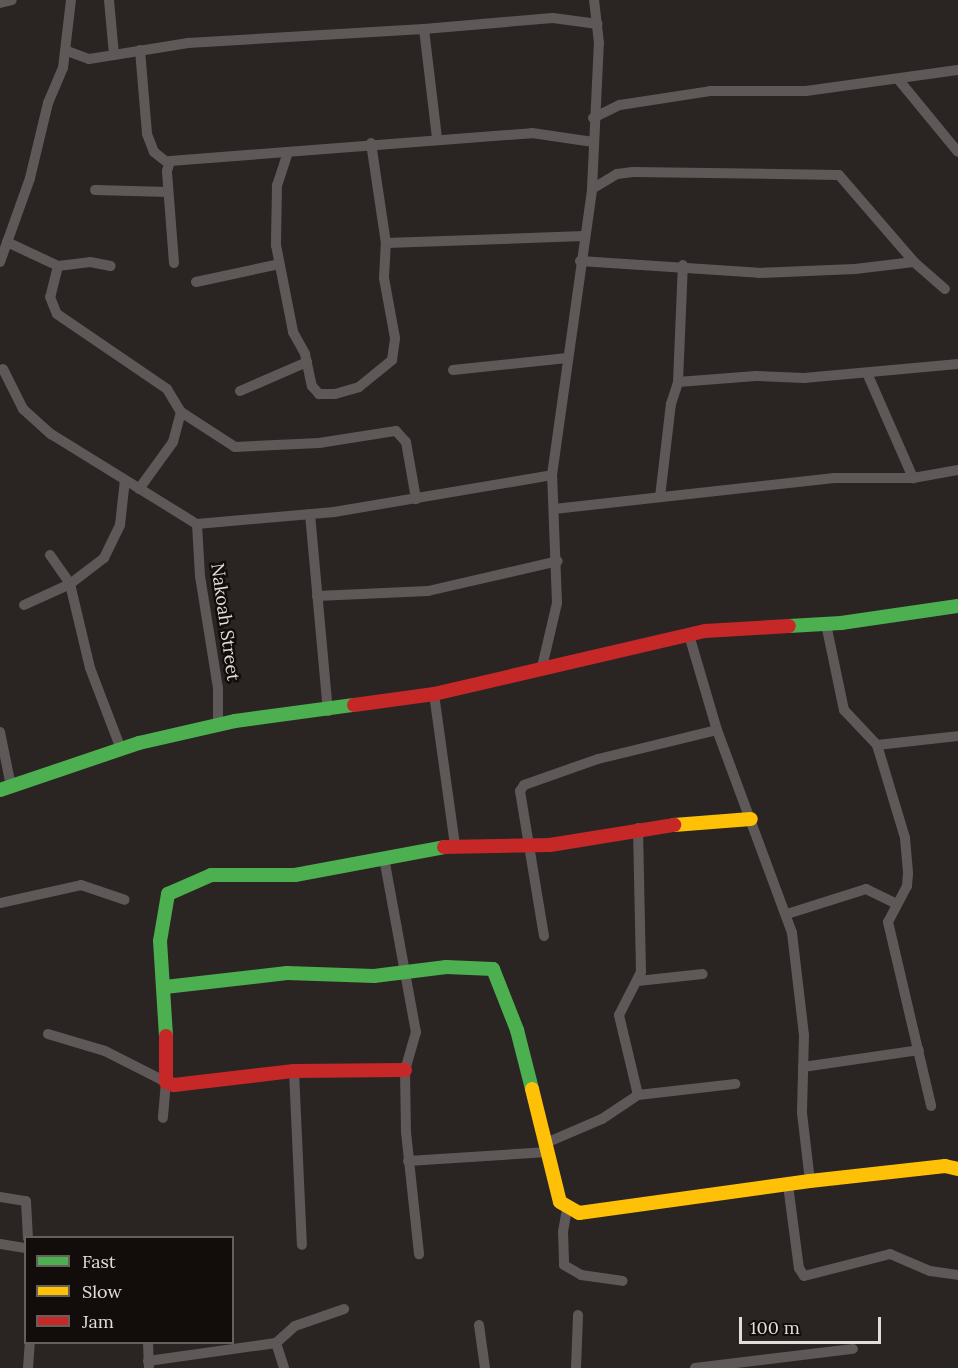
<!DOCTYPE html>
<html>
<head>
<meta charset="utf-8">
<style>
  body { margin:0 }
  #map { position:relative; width:958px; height:1368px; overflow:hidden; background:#2a2422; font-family:Lora,serif }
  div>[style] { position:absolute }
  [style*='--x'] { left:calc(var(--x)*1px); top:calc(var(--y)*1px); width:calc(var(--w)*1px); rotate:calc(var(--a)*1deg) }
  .street>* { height:10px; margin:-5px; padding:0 5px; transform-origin:5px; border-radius:5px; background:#5e5859 }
  .fast>* { height:14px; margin:-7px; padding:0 7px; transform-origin:7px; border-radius:7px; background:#4caf50 }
  .slow>* { height:14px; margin:-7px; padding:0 7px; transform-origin:7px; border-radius:7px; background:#ffc107 }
  .jam>* { height:14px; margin:-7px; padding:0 7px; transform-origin:7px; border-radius:7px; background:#c62828 }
  span { translate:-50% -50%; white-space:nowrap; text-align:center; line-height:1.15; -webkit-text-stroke:5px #120d0b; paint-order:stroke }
  .street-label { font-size:18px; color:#e3dcd8 }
  .legend { position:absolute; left:24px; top:1236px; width:210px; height:108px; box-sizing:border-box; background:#120d0b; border:2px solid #66605d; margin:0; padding:8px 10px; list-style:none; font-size:18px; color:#e3dcd8 }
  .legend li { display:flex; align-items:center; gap:12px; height:30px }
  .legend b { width:30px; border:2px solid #66605d }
  .scale { position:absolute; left:739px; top:1317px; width:142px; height:27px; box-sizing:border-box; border:3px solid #e3dcd8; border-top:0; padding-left:8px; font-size:18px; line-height:21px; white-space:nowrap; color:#e3dcd8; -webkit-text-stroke:4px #120d0b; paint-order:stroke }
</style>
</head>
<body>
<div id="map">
  <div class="street">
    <i style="--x:109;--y:0;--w:55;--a:84.8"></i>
    <i style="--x:114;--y:55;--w:75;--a:-9.2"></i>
    <i style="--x:188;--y:43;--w:236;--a:-3.4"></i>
    <i style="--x:424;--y:29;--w:110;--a:83.2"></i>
    <i style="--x:0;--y:3;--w:12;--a:-14"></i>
    <i style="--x:424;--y:29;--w:129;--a:-4.9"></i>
    <i style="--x:553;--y:18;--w:45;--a:7.6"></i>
    <i style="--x:140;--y:50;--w:84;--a:85.2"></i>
    <i style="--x:147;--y:134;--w:19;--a:69"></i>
    <i style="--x:154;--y:152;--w:18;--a:38"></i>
    <i style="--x:67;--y:51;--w:23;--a:20"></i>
    <i style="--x:89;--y:59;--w:25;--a:-9"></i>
    <i style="--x:898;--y:79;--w:94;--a:50.6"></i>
    <i style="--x:593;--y:118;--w:30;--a:-26"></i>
    <i style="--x:620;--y:105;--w:91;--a:-8.8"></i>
    <i style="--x:710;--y:91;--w:96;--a:0"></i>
    <i style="--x:806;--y:91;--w:153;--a:-7.9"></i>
    <i style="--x:371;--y:143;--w:101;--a:81.5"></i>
    <i style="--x:288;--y:152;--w:35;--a:108"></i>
    <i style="--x:277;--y:185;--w:60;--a:91"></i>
    <i style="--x:276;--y:245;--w:89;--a:78.9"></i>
    <i style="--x:293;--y:332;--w:25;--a:61"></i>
    <i style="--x:305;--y:354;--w:33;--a:78"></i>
    <i style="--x:312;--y:386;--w:11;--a:49"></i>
    <i style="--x:319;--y:394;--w:16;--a:0"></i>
    <i style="--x:335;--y:394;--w:25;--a:-16"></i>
    <i style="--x:359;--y:387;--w:43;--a:-39.3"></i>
    <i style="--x:392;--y:360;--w:22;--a:-82"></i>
    <i style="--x:395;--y:338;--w:61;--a:-100.4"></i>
    <i style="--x:384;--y:278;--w:35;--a:-87"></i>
    <i style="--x:386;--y:243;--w:198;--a:-2"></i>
    <i style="--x:592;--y:189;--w:29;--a:-31"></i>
    <i style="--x:617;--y:174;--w:16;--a:-7"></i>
    <i style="--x:633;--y:172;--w:206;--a:0.8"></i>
    <i style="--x:839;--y:175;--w:115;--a:49.2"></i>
    <i style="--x:914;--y:262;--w:41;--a:41.1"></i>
    <i style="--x:95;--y:190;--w:73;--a:1.6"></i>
    <i style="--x:7;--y:242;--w:56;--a:25.2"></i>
    <i style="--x:58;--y:266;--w:32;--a:-7"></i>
    <i style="--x:90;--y:262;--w:21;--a:11"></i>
    <i style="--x:580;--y:261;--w:179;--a:3.8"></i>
    <i style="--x:759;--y:273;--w:96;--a:-2.4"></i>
    <i style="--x:855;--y:269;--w:59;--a:-6.8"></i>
    <i style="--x:0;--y:262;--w:89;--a:-70.3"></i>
    <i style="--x:30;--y:178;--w:77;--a:-76.5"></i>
    <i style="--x:48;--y:103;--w:38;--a:-67"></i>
    <i style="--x:63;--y:68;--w:68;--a:-83.3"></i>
    <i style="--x:174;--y:263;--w:92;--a:-94.4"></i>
    <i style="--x:167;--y:171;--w:10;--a:-73"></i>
    <i style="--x:170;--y:161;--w:363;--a:-4.4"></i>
    <i style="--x:532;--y:133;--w:62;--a:8.4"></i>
    <i style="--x:58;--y:266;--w:32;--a:104"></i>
    <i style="--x:50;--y:297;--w:18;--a:68"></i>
    <i style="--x:57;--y:314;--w:133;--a:34.3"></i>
    <i style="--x:167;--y:389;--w:27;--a:59"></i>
    <i style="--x:181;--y:412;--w:31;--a:105"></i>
    <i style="--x:173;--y:442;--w:58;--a:125.9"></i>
    <i style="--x:196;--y:282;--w:85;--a:-12.2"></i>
    <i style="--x:3;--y:369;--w:45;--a:63.4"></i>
    <i style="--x:23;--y:409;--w:38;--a:42"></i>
    <i style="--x:51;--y:434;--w:172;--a:31.7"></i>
    <i style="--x:197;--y:524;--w:138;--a:-5"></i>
    <i style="--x:334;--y:512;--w:221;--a:-9.6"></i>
    <i style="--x:453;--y:370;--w:115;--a:-6"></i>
    <i style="--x:867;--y:373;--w:115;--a:66.3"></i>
    <i style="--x:678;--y:382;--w:117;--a:-87.6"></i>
    <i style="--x:240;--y:391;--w:73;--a:-23.4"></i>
    <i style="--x:181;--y:412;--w:64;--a:32.9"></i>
    <i style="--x:235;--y:447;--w:84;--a:-2.7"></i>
    <i style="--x:319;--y:443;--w:78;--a:-8.9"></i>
    <i style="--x:396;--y:431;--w:15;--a:48"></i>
    <i style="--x:406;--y:442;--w:58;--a:80"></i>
    <i style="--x:660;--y:497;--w:94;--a:-83.3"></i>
    <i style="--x:671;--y:404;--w:23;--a:-72"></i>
    <i style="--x:678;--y:382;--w:78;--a:-4.4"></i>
    <i style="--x:756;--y:376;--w:48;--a:2.4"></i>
    <i style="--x:804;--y:378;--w:155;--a:-5.2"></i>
    <i style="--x:554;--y:509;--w:282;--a:-6.3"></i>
    <i style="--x:834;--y:478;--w:79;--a:0"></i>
    <i style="--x:913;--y:478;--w:46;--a:-10.1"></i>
    <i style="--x:310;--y:514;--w:198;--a:84.8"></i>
    <i style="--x:197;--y:524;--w:52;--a:86.7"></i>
    <i style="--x:200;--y:576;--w:113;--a:80.9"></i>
    <i style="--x:218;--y:688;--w:37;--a:90"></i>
    <i style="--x:50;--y:555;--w:35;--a:55"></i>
    <i style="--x:70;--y:584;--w:86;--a:76.6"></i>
    <i style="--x:90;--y:668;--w:87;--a:69.1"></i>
    <i style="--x:317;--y:596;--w:111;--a:-2.6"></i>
    <i style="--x:428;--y:591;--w:133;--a:-13"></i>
    <i style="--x:24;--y:605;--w:51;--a:-24.5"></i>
    <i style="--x:70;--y:584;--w:43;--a:-37.4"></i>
    <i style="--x:104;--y:558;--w:37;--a:-64"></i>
    <i style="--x:120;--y:525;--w:45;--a:-83.7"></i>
    <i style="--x:826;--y:624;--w:88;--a:78.2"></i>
    <i style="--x:844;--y:710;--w:48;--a:46.7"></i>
    <i style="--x:877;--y:745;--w:81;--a:-6.3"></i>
    <i style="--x:689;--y:635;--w:99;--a:73.6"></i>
    <i style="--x:717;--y:730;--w:216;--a:69.7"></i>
    <i style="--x:792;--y:933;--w:103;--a:83.3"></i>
    <i style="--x:804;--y:1035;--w:78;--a:91.5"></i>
    <i style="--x:802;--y:1113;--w:68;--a:83.3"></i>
    <i style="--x:542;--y:667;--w:66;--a:-76.8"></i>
    <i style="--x:557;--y:603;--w:128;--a:-92.2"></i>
    <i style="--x:552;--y:475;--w:289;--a:-82"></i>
    <i style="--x:592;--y:189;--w:146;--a:-87.3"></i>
    <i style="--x:599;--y:43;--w:43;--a:-96.6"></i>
    <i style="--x:434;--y:694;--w:153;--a:82.1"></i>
    <i style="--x:0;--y:732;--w:55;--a:78.5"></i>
    <i style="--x:877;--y:745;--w:97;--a:73.2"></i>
    <i style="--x:905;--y:838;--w:36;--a:85"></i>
    <i style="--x:908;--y:874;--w:12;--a:95"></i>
    <i style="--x:907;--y:886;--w:41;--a:117.8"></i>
    <i style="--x:888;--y:922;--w:189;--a:76.8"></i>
    <i style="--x:384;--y:858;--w:177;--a:79.6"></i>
    <i style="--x:416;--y:1032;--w:40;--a:106"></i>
    <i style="--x:405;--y:1070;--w:62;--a:89.1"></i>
    <i style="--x:406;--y:1132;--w:123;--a:83.9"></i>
    <i style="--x:0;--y:903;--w:83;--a:-12.5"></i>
    <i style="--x:81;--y:885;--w:46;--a:18.8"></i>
    <i style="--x:787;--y:914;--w:83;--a:-17.6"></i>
    <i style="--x:866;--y:889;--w:32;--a:26"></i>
    <i style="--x:544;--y:936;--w:147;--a:-99.4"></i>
    <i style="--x:520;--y:791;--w:7;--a:-56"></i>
    <i style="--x:524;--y:785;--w:78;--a:-19.4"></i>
    <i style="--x:598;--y:759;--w:122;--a:-13.7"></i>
    <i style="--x:638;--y:981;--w:65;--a:-6.1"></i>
    <i style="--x:48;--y:1034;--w:59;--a:16.6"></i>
    <i style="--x:105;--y:1051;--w:68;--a:26.9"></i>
    <i style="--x:166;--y:1082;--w:36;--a:95"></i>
    <i style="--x:803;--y:1067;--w:117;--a:-8.3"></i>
    <i style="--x:294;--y:1071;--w:174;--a:87.4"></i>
    <i style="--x:638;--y:1095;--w:98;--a:-6.5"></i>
    <i style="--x:546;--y:1143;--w:61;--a:-23.2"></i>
    <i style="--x:602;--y:1119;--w:43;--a:-33.7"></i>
    <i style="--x:638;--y:1095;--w:82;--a:-103.4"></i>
    <i style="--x:619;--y:1015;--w:48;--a:-62.9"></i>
    <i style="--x:641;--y:972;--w:144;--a:-91.2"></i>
    <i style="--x:408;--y:1161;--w:140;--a:-3.7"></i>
    <i style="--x:788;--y:1185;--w:84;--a:82.5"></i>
    <i style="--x:799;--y:1268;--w:9;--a:58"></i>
    <i style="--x:804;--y:1276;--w:89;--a:-14.3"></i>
    <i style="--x:890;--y:1254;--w:43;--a:23"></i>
    <i style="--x:930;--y:1271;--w:28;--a:8"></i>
    <i style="--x:0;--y:1197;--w:26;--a:9"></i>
    <i style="--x:26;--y:1201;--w:37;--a:87"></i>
    <i style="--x:567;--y:1209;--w:23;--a:100"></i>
    <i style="--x:563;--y:1232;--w:33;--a:88"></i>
    <i style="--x:564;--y:1265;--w:20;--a:30"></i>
    <i style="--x:581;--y:1275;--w:42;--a:8.1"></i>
    <i style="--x:0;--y:1244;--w:26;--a:9"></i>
    <i style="--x:479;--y:1325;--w:43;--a:82.1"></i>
    <i style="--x:148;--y:1342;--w:24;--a:88"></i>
    <i style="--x:276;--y:1343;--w:26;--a:72"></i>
    <i style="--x:148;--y:1361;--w:129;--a:-8"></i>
    <i style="--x:276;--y:1343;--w:25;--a:-42"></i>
    <i style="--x:295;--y:1326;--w:52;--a:-19.1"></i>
    <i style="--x:28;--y:1368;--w:26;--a:-86"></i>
    <i style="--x:576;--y:1368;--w:53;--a:-87.8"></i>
    <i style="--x:695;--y:1368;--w:159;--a:-6.9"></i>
  </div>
  <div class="fast">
    <i style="--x:789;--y:626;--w:52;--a:-3.3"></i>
    <i style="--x:841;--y:623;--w:118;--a:-8.3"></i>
    <i style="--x:0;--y:790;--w:147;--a:-18.7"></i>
    <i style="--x:139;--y:743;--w:98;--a:-12.9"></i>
    <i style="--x:235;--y:721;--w:120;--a:-7.7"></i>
    <i style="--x:165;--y:987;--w:123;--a:-6.5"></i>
    <i style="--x:287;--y:973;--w:87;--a:2"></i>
    <i style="--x:374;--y:976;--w:73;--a:-7.1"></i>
    <i style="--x:446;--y:967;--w:47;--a:2.4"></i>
    <i style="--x:493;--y:969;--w:66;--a:68.5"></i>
    <i style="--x:517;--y:1030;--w:61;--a:75.7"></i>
    <i style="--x:166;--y:1036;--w:95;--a:-93.6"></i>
    <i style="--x:160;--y:941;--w:48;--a:-80.3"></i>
    <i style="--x:168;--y:894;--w:47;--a:-23.8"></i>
    <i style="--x:211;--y:875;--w:84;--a:0"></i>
    <i style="--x:295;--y:875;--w:152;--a:-10.6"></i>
  </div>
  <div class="slow">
    <i style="--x:674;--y:825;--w:77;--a:-4.5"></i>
    <i style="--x:532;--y:1089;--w:116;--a:76.1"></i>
    <i style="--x:560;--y:1202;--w:22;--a:30"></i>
    <i style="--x:579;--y:1213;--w:233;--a:-7.9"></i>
    <i style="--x:810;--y:1181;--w:136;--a:-6.3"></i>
    <i style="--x:945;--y:1166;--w:13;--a:13"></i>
  </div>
  <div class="jam">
    <i style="--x:354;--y:705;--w:81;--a:-7.8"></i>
    <i style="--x:434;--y:694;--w:278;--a:-13.1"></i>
    <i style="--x:705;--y:631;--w:84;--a:-3.4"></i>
    <i style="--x:444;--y:847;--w:106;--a:-1.1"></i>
    <i style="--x:550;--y:845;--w:126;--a:-9.2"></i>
    <i style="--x:166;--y:1036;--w:46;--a:90"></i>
    <i style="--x:166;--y:1082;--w:9;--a:21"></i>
    <i style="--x:174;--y:1085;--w:121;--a:-6.7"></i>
    <i style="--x:294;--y:1071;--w:111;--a:-0.5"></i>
  </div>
  <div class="street-label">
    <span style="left:225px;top:622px;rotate:82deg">Nakoah Street</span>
  </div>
  <ul class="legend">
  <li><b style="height:8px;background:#4caf50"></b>Fast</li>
  <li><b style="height:8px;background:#ffc107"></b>Slow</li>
  <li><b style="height:8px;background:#c62828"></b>Jam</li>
  </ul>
  <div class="scale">100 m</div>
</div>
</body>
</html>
